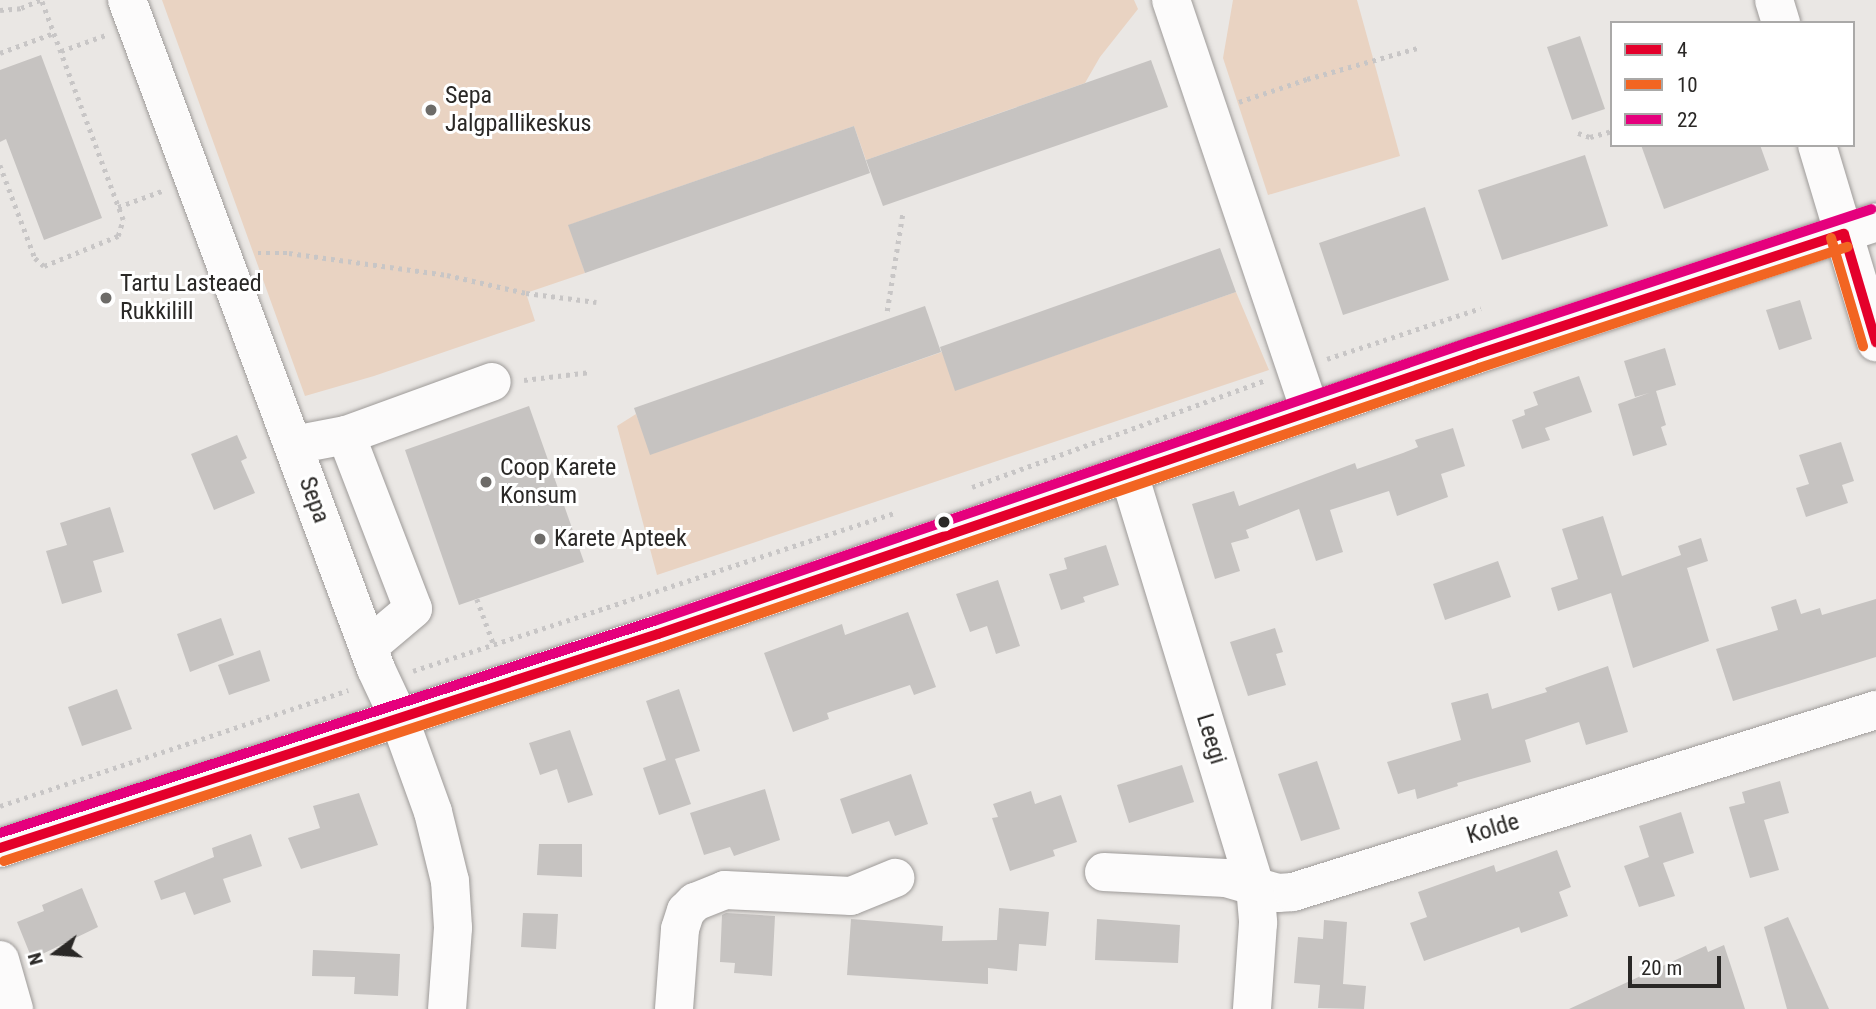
<!DOCTYPE html>
<html>
<head>
<meta charset="utf-8">
<style>
  body { margin:0 }
  #map { position:relative; width:1876px; height:1009px; overflow:hidden; background:#eae7e4; font-family:"Roboto Condensed",sans-serif }
  div>[style] { position:absolute }
  [style*='--x'] { left:calc(var(--x)*1px); top:calc(var(--y)*1px); width:calc(var(--w)*1px); rotate:calc(var(--a)*1deg) }
  .green>* { inset:0; background:#e9d3c2 }
  .building>* { inset:0; background:#c6c3c1 }
  .path>* { height:4.5px; margin-top:-2.25px; transform-origin:0; background:repeating-linear-gradient(90deg,#c8c6c6 0 3.5px,transparent 0 8.5px) }
  .roads { filter:drop-shadow(0 0 2px #9e9b99) drop-shadow(0 0 2px #9e9b99) }
  .minor>* { height:38px; margin:-19px; padding:0 19px; transform-origin:19px; border-radius:19px; background:#fcfbfb }
  .bus-1>* { height:10px; margin:-5px; padding:0 5px; transform-origin:5px; border-radius:5px; background:#e4002b }
  .bus-2>* { height:10px; margin:-5px; padding:0 5px; transform-origin:5px; border-radius:5px; background:#f26522 }
  .bus-3>* { height:10px; margin:-5px; padding:0 5px; transform-origin:5px; border-radius:5px; background:#e5007d }
  .dots>* { width:19px; height:19px; translate:-50% -50%; box-sizing:border-box; border:4px solid #fff; border-radius:50% }
  span { translate:-50% -50%; white-space:nowrap; text-align:center; line-height:1.15; -webkit-text-stroke:6px #fff; paint-order:stroke }
  .poi-label { font-size:24px; color:#2a2826 }
  .left { translate:0 -50%; text-align:left }
  .street-label { font-size:24px; color:#2a2826 }
  .legend { position:absolute; left:1610px; top:21px; width:245px; height:126px; box-sizing:border-box; background:#fff; border:2px solid #aaa9a8; margin:0; padding:9px 12px; list-style:none; font-size:21px; color:#2a2826 }
  .legend li { display:flex; align-items:center; gap:14px; height:35px }
  .legend b { width:35px; border:2px solid #aaa9a8 }
  .north { position:absolute; left:21px; top:918px; width:70px; height:70px; -webkit-text-stroke:5px #fff; paint-order:stroke; rotate:254deg; font-size:19px; font-weight:700; line-height:28px; text-align:center; color:#2a2826 }
  .north::after { content:''; display:block; margin:auto; width:24px; height:32px; background:#2a2826; clip-path:polygon(50% 0,100% 100%,50% 72%,0 100%) }
  .scale { position:absolute; left:1628px; top:956px; width:93px; height:32px; box-sizing:border-box; border:4px solid #2a2826; border-top:0; padding-left:9px; font-size:21px; line-height:24px; white-space:nowrap; color:#2a2826; -webkit-text-stroke:5px #fff; paint-order:stroke }
</style>
</head>
<body>
<div id="map">
  <div class="green">
    <i style="clip-path:polygon(162px 0,1134px 0,1138px 9px,1100px 57px,1085px 83px,866px 160px,854px 126px,569px 225px,585px 273px,526px 293px,535px 321px,374px 376px,305px 396px)"></i>
    <i style="clip-path:polygon(1233px 0,1357px 0,1400px 156px,1268px 195px,1223px 58px)"></i>
    <i style="clip-path:polygon(1236px 292px,1269px 370px,657px 575px,617px 426px,636px 414px,651px 454px,942px 352px,956px 390px)"></i>
  </div>
  <div class="building">
    <i style="clip-path:polygon(1580px 36px,1605px 109px,1572px 120px,1547px 47px)"></i>
    <i style="clip-path:polygon(41px 55px,102px 218px,44px 240px,6px 139px,0 142px,0 70px)"></i>
    <i style="clip-path:polygon(1151px 60px,1168px 107px,883px 206px,866px 160px)"></i>
    <i style="clip-path:polygon(854px 126px,870px 173px,585px 273px,568px 225px)"></i>
    <i style="clip-path:polygon(1641px 145px,1760px 145px,1769px 170px,1664px 209px)"></i>
    <i style="clip-path:polygon(1585px 155px,1608px 226px,1502px 260px,1478px 190px)"></i>
    <i style="clip-path:polygon(1425px 207px,1449px 280px,1343px 315px,1319px 243px)"></i>
    <i style="clip-path:polygon(1220px 248px,1236px 292px,955px 391px,940px 347px)"></i>
    <i style="clip-path:polygon(1800px 300px,1812px 339px,1779px 350px,1766px 310px)"></i>
    <i style="clip-path:polygon(925px 306px,941px 352px,650px 455px,634px 408px)"></i>
    <i style="clip-path:polygon(1665px 348px,1676px 385px,1656px 391px,1666px 425px,1661px 427px,1667px 445px,1633px 456px,1618px 404px,1649px 393px,1635px 397px,1624px 361px)"></i>
    <i style="clip-path:polygon(1579px 376px,1592px 412px,1545px 428px,1550px 440px,1522px 449px,1512px 420px,1525px 415px,1524px 410px,1538px 405px,1533px 392px)"></i>
    <i style="clip-path:polygon(529px 406px,584px 562px,459px 605px,405px 450px)"></i>
    <i style="clip-path:polygon(1453px 428px,1465px 466px,1441px 474px,1448px 497px,1397px 516px,1389px 491px,1330px 510px,1343px 552px,1316px 561px,1299px 509px,1246px 530px,1249px 538px,1231px 543px,1240px 571px,1215px 579px,1192px 504px,1234px 491px,1239px 506px,1355px 463px,1357px 469px,1403px 453px,1418px 447px,1415px 440px)"></i>
    <i style="clip-path:polygon(237px 435px,247px 458px,241px 461px,255px 493px,214px 510px,191px 454px)"></i>
    <i style="clip-path:polygon(1841px 442px,1854px 481px,1842px 485px,1848px 503px,1806px 517px,1796px 488px,1809px 484px,1799px 455px)"></i>
    <i style="clip-path:polygon(110px 507px,124px 552px,93px 561px,102px 592px,62px 604px,46px 551px,67px 545px,60px 523px)"></i>
    <i style="clip-path:polygon(1603px 516px,1622px 576px,1681px 555px,1678px 546px,1701px 538px,1708px 561px,1687px 568px,1709px 641px,1633px 668px,1611px 593px,1558px 611px,1551px 588px,1578px 579px,1562px 529px)"></i>
    <i style="clip-path:polygon(1106px 545px,1119px 585px,1083px 597px,1085px 602px,1061px 610px,1049px 574px,1067px 569px,1064px 558px)"></i>
    <i style="clip-path:polygon(1498px 561px,1511px 597px,1445px 620px,1433px 584px)"></i>
    <i style="clip-path:polygon(998px 580px,1020px 646px,996px 654px,987px 626px,970px 632px,956px 594px)"></i>
    <i style="clip-path:polygon(1796px 599px,1801px 614px,1820px 608px,1822px 615px,1876px 599px,1876px 657px,1733px 701px,1716px 649px,1778px 630px,1771px 607px)"></i>
    <i style="clip-path:polygon(908px 612px,936px 687px,914px 695px,910px 685px,827px 713px,829px 719px,793px 732px,764px 653px,842px 624px,845px 635px)"></i>
    <i style="clip-path:polygon(221px 618px,234px 655px,190px 672px,177px 634px)"></i>
    <i style="clip-path:polygon(1275px 628px,1283px 652px,1276px 654px,1286px 685px,1248px 696px,1230px 642px)"></i>
    <i style="clip-path:polygon(260px 650px,270px 681px,229px 695px,218px 665px)"></i>
    <i style="clip-path:polygon(1608px 666px,1628px 732px,1586px 745px,1579px 722px,1525px 740px,1531px 762px,1457px 783px,1458px 786px,1417px 799px,1415px 789px,1398px 794px,1387px 762px,1461px 740px,1451px 703px,1488px 693px,1492px 709px,1547px 692px,1545px 688px)"></i>
    <i style="clip-path:polygon(117px 689px,132px 729px,82px 746px,68px 707px)"></i>
    <i style="clip-path:polygon(679px 689px,700px 751px,675px 759px,691px 804px,659px 815px,643px 768px,666px 760px,646px 701px)"></i>
    <i style="clip-path:polygon(570px 730px,593px 795px,568px 803px,557px 769px,540px 775px,529px 743px)"></i>
    <i style="clip-path:polygon(1317px 761px,1340px 829px,1301px 841px,1278px 774px)"></i>
    <i style="clip-path:polygon(1182px 765px,1194px 802px,1129px 823px,1117px 785px)"></i>
    <i style="clip-path:polygon(911px 774px,928px 824px,895px 836px,889px 821px,852px 834px,840px 799px)"></i>
    <i style="clip-path:polygon(1780px 781px,1789px 813px,1764px 820px,1779px 870px,1750px 878px,1729px 807px,1745px 803px,1742px 792px)"></i>
    <i style="clip-path:polygon(765px 789px,780px 840px,734px 856px,730px 847px,704px 855px,690px 813px)"></i>
    <i style="clip-path:polygon(1031px 791px,1035px 804px,1061px 795px,1077px 842px,1053px 850px,1055px 856px,1010px 871px,992px 818px,998px 817px,993px 804px)"></i>
    <i style="clip-path:polygon(359px 793px,378px 845px,301px 869px,288px 838px,320px 828px,313px 806px)"></i>
    <i style="clip-path:polygon(1681px 812px,1694px 853px,1663px 863px,1675px 896px,1639px 907px,1624px 866px,1649px 857px,1639px 826px)"></i>
    <i style="clip-path:polygon(251px 834px,262px 866px,223px 879px,231px 902px,194px 915px,185px 892px,161px 900px,154px 881px,214px 857px,212px 848px)"></i>
    <i style="clip-path:polygon(539px 844px,582px 844px,582px 877px,537px 875px)"></i>
    <i style="clip-path:polygon(1557px 850px,1571px 887px,1559px 892px,1568px 916px,1521px 933px,1519px 927px,1424px 961px,1410px 923px,1427px 917px,1418px 892px,1494px 865px,1496px 872px)"></i>
    <i style="clip-path:polygon(82px 888px,98px 927px,32px 959px,17px 922px,44px 911px,42px 905px)"></i>
    <i style="clip-path:polygon(999px 908px,1049px 912px,1046px 946px,1019px 944px,1017px 971px,988px 968px,988px 984px,847px 975px,851px 919px,943px 926px,942px 941px,997px 940px)"></i>
    <i style="clip-path:polygon(523px 913px,558px 914px,556px 949px,521px 947px)"></i>
    <i style="clip-path:polygon(726px 913px,775px 916px,772px 976px,734px 973px,735px 963px,720px 962px,722px 915px)"></i>
    <i style="clip-path:polygon(1788px 917px,1829px 1009px,1787px 1009px,1764px 927px)"></i>
    <i style="clip-path:polygon(1097px 919px,1180px 925px,1178px 963px,1095px 960px)"></i>
    <i style="clip-path:polygon(1324px 920px,1347px 922px,1343px 984px,1366px 986px,1364px 1009px,1318px 1008px,1320px 985px,1294px 983px,1298px 937px,1323px 939px)"></i>
    <i style="clip-path:polygon(1724px 945px,1745px 1009px,1569px 1009px,1706px 946px,1708px 952px)"></i>
    <i style="clip-path:polygon(313px 950px,400px 954px,398px 996px,354px 994px,355px 977px,312px 976px)"></i>
  </div>
  <div class="path">
    <i style="--x:0;--y:10;--w:21;--a:-5"></i>
    <i style="--x:21;--y:8;--w:21;--a:-23"></i>
    <i style="--x:61;--y:51;--w:48;--a:-19.6"></i>
    <i style="--x:0;--y:53;--w:58;--a:-20.3"></i>
    <i style="--x:1239;--y:102;--w:72;--a:-18.7"></i>
    <i style="--x:1307;--y:79;--w:118;--a:-15.7"></i>
    <i style="--x:1578;--y:133;--w:13;--a:18"></i>
    <i style="--x:1590;--y:137;--w:23;--a:-15"></i>
    <i style="--x:0;--y:165;--w:99;--a:69.4"></i>
    <i style="--x:35;--y:258;--w:12;--a:42"></i>
    <i style="--x:44;--y:266;--w:80;--a:-22.1"></i>
    <i style="--x:118;--y:236;--w:17;--a:-73"></i>
    <i style="--x:123;--y:220;--w:235;--a:-110.4"></i>
    <i style="--x:118;--y:207;--w:47;--a:-20"></i>
    <i style="--x:258;--y:253;--w:31;--a:0"></i>
    <i style="--x:289;--y:253;--w:160;--a:7.9"></i>
    <i style="--x:447;--y:275;--w:81;--a:12.8"></i>
    <i style="--x:526;--y:293;--w:71;--a:7.3"></i>
    <i style="--x:887;--y:311;--w:101;--a:-80.9"></i>
    <i style="--x:1327;--y:359;--w:162;--a:-18.3"></i>
    <i style="--x:524;--y:380;--w:67;--a:-6.8"></i>
    <i style="--x:972;--y:487;--w:310;--a:-20"></i>
    <i style="--x:477;--y:599;--w:49;--a:69.7"></i>
    <i style="--x:413;--y:671;--w:506;--a:-18.18"></i>
    <i style="--x:0;--y:806;--w:367;--a:-18.4"></i>
  </div>
  <div class="roads">
    <div class="minor">
      <i style="--x:127;--y:0;--w:714;--a:69.58"></i>
      <i style="--x:376;--y:669;--w:54;--a:64.9"></i>
      <i style="--x:399;--y:718;--w:100;--a:70.1"></i>
      <i style="--x:433;--y:812;--w:71;--a:76.2"></i>
      <i style="--x:450;--y:881;--w:47;--a:86.3"></i>
      <i style="--x:453;--y:928;--w:81;--a:94.2"></i>
      <i style="--x:1171;--y:0;--w:434;--a:71.3"></i>
      <i style="--x:1774;--y:0;--w:24;--a:73"></i>
      <i style="--x:1817;--y:145;--w:206;--a:73.3"></i>
      <i style="--x:346;--y:435;--w:155;--a:-20"></i>
      <i style="--x:294;--y:445;--w:53;--a:-10.9"></i>
      <i style="--x:346;--y:435;--w:186;--a:68.9"></i>
      <i style="--x:413;--y:609;--w:59;--a:139.8"></i>
      <i style="--x:1129;--y:474;--w:431;--a:73"></i>
      <i style="--x:1255;--y:886;--w:37;--a:85"></i>
      <i style="--x:1258;--y:923;--w:86;--a:94"></i>
      <i style="--x:0;--y:848;--w:692;--a:-18.02"></i>
      <i style="--x:658;--y:634;--w:863;--a:-18.85"></i>
      <i style="--x:1475;--y:355;--w:422;--a:-18.3"></i>
      <i style="--x:1104;--y:872;--w:122;--a:2.8"></i>
      <i style="--x:1226;--y:878;--w:54;--a:16.1"></i>
      <i style="--x:1278;--y:893;--w:15;--a:-4"></i>
      <i style="--x:1293;--y:892;--w:611;--a:-17.34"></i>
      <i style="--x:0;--y:960;--w:51;--a:74.1"></i>
      <i style="--x:674;--y:1009;--w:80;--a:-85.7"></i>
      <i style="--x:680;--y:929;--w:19;--a:-72"></i>
      <i style="--x:686;--y:911;--w:13;--a:-45"></i>
      <i style="--x:695;--y:902;--w:32;--a:-22"></i>
      <i style="--x:725;--y:890;--w:126;--a:2.7"></i>
      <i style="--x:851;--y:896;--w:48;--a:-22.2"></i>
    </div>
  </div>
  <div class="bus-1">
    <i style="--x:1844;--y:234;--w:113;--a:73.5"></i>
    <i style="--x:0;--y:848;--w:692;--a:-18.02"></i>
    <i style="--x:658;--y:634;--w:863;--a:-18.85"></i>
    <i style="--x:1475;--y:355;--w:388;--a:-18.2"></i>
  </div>
  <div class="bus-2">
    <i style="--x:1831;--y:238;--w:113;--a:73.5"></i>
    <i style="--x:4;--y:861;--w:692;--a:-18.02"></i>
    <i style="--x:662;--y:647;--w:863;--a:-18.85"></i>
    <i style="--x:1479;--y:368;--w:388;--a:-18.2"></i>
  </div>
  <div class="bus-3">
    <i style="--x:0;--y:833;--w:688;--a:-17.96"></i>
    <i style="--x:654;--y:621;--w:862;--a:-18.88"></i>
    <i style="--x:1470;--y:342;--w:423;--a:-18.3"></i>
  </div>
  <div class="dots">
    <i style="left:431px;top:110px;background:#6d6b68"></i>
    <i style="left:106px;top:298px;background:#6d6b68"></i>
    <i style="left:486px;top:482px;background:#6d6b68"></i>
    <i style="left:944px;top:522px;background:#2a2826"></i>
    <i style="left:540px;top:539px;background:#6d6b68"></i>
  </div>
  <div class="poi-label">
    <span class="left" style="left:445px;top:110px">Sepa<br>Jalgpallikeskus</span>
    <span class="left" style="left:120px;top:298px">Tartu Lasteaed<br>Rukkilill</span>
    <span class="left" style="left:500px;top:482px">Coop Karete<br>Konsum</span>
    <span class="left" style="left:554px;top:539px">Karete Apteek</span>
  </div>
  <div class="street-label">
    <span style="left:314px;top:500px;rotate:70deg">Sepa</span>
    <span style="left:1211px;top:739px;rotate:73deg">Leegi</span>
    <span style="left:1493px;top:829px;rotate:-17deg">Kolde</span>
  </div>
  <ul class="legend">
  <li><b style="height:9px;background:#e4002b"></b>4</li>
  <li><b style="height:9px;background:#f26522"></b>10</li>
  <li><b style="height:9px;background:#e5007d"></b>22</li>
  </ul>
  <div class="north">N</div>
  <div class="scale">20 m</div>
</div>
</body>
</html>
